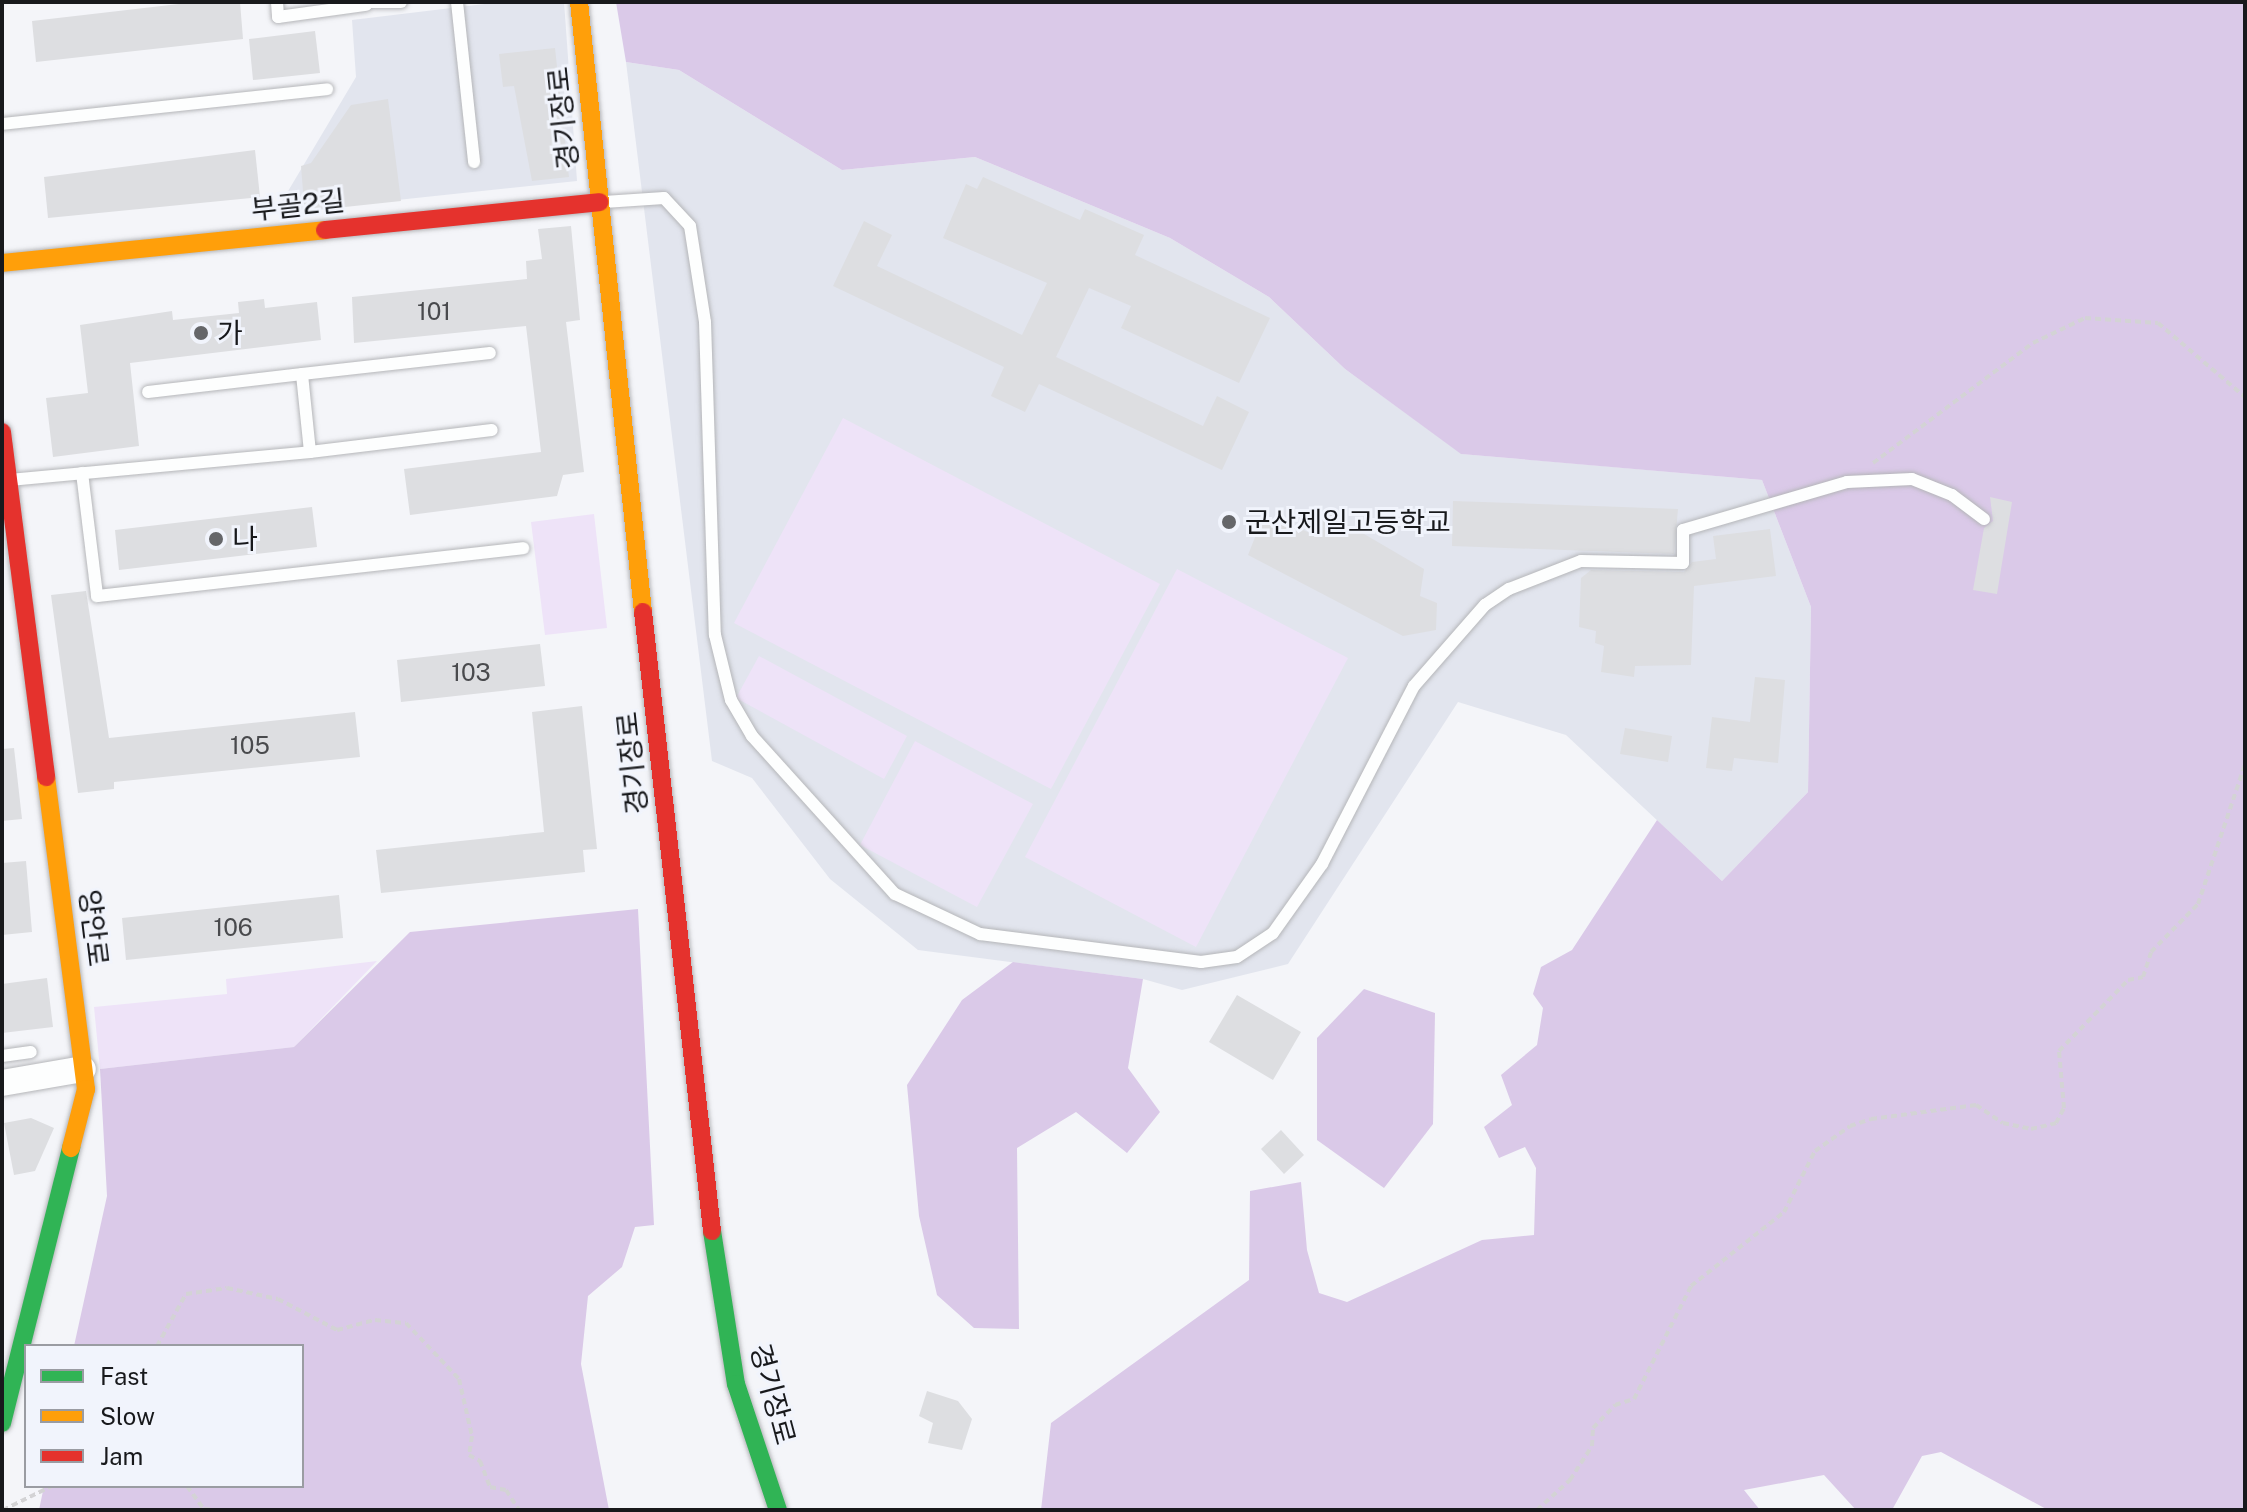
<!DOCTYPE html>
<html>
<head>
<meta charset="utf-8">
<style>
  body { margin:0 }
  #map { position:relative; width:2247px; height:1512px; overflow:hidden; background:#f4f5f9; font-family:"Public Sans","Noto Sans KR",sans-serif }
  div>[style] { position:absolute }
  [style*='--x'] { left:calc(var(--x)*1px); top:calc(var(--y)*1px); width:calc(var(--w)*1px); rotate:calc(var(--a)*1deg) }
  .built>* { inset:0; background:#e2e5ee }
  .green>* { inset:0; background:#eee3f8 }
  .forest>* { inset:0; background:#dac9e8 }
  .building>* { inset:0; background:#dddee1 }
  .path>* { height:4px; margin-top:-2px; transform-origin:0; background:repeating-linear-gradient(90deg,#d3d3d5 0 6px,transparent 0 10px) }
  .roads { filter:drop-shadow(0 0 2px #b5b6b9) drop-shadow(0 0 2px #b5b6b9) }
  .lane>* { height:12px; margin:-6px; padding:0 6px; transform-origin:6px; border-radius:6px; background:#fdfefe }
  .street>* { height:26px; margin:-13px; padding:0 13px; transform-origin:13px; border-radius:13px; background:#fdfefe }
  .fast>* { height:18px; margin:-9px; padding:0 9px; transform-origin:9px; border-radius:9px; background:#30b455 }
  .slow>* { height:18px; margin:-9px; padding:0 9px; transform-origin:9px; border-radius:9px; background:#ff9f0a }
  .jam>* { height:18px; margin:-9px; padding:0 9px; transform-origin:9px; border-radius:9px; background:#e5322d }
  .dots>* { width:22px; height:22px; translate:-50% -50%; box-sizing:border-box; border:4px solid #f1f4fc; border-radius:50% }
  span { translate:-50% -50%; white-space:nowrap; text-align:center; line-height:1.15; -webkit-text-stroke:6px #f1f4fc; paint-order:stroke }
  .number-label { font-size:24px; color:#494a4d }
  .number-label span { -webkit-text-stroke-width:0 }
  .street-label { font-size:28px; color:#18191c }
  .poi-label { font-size:28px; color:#18191c }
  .left { translate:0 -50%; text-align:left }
  .frame { position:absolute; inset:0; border:4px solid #18191c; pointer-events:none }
  .legend { position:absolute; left:24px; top:1344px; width:280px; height:144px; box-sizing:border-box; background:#f1f4fc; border:2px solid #9a9ca2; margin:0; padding:10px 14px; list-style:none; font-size:24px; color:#18191c }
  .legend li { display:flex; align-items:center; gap:16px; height:40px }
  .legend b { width:40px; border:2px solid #9a9ca2 }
</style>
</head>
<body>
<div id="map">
  <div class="built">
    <i style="clip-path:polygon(501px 2px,564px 2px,577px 181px,275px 213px,356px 77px,352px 20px)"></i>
    <i style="clip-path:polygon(626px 62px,679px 70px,842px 170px,975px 157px,1170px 238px,1269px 297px,1345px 369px,1462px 454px,1762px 480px,1811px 607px,1808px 792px,1722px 881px,1566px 735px,1458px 702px,1288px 964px,1182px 990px,1143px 979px,918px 950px,830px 879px,752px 778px,712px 761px)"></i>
  </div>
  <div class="green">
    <i style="clip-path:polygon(843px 418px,1160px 584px,1051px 789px,734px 623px)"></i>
    <i style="clip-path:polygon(594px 514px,607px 628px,545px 635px,531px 522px)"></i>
    <i style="clip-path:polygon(1177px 569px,1348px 658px,1196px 947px,1025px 857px)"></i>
    <i style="clip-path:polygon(759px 656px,907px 736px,884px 779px,736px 698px)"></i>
    <i style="clip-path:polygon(915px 741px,1033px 804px,977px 907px,860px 845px)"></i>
    <i style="clip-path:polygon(377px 961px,294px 1047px,100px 1069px,94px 1007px,227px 994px,226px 979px)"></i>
  </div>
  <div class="forest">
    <i style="clip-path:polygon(616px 2px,2245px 2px,2245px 1510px,2048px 1510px,1941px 1452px,1922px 1456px,1892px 1510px,1856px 1510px,1824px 1475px,1744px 1490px,1760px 1510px,1041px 1510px,1051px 1423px,1249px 1280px,1250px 1191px,1301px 1182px,1307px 1250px,1319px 1293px,1347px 1302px,1482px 1240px,1534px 1235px,1536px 1168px,1525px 1147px,1499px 1158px,1484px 1127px,1512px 1105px,1501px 1075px,1537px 1045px,1543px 1008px,1533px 994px,1541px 967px,1572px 950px,1657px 820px,1722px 881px,1808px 792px,1811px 607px,1762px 480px,1461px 454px,1345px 369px,1269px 297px,1170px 238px,975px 157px,842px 170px,679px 70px,626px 62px)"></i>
    <i style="clip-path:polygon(638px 909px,654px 1225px,635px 1227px,622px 1267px,588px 1296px,581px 1364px,609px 1510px,39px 1510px,44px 1486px,302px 1486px,302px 1346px,74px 1346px,107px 1196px,100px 1069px,294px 1047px,410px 932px)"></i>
    <i style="clip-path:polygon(1013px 962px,1143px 979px,1128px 1068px,1160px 1112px,1127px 1153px,1076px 1112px,1017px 1148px,1019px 1329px,974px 1328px,937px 1295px,919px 1216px,907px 1085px,962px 1000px)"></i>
    <i style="clip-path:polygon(1364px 989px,1435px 1013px,1433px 1124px,1384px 1188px,1317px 1140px,1317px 1038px)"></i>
  </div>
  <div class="building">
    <i style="clip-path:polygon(196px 2px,240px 2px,243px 39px,36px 62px,32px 21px)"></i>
    <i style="clip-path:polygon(315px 31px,320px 73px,253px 80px,249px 39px)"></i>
    <i style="clip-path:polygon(555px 48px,569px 177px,532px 181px,514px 86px,503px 87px,499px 54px)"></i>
    <i style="clip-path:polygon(388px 99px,401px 201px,317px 210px,304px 204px,301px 166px,311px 163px,351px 105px)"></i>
    <i style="clip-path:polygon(255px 150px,260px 197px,48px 218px,44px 177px)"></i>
    <i style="clip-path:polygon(983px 177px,1080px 220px,1085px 209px,1144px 235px,1135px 255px,1270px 318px,1239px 383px,1121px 328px,1131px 306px,1089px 288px,1056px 357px,1203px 426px,1217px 396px,1249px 412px,1222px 470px,1039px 384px,1025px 412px,991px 396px,1004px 367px,833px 286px,864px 221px,892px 235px,877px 266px,1022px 335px,1047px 283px,943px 238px,966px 184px,977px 189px)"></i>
    <i style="clip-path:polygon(571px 226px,580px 320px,566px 322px,584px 472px,563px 475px,557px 496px,410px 515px,404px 469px,541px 452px,526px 326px,354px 343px,352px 297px,527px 279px,526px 261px,542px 259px,538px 229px)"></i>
    <i style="clip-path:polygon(264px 299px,265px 308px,317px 302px,321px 340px,130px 363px,139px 446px,53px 457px,46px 398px,88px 393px,80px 325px,172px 311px,173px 320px,239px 313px,238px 302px)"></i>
    <i style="clip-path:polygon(1990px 497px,2012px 502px,1997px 594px,1973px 590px,1984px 528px,1993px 521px)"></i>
    <i style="clip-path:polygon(1453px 501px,1678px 509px,1674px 554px,1452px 546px)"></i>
    <i style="clip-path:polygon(312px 507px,317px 547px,119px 570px,115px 530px)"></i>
    <i style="clip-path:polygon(1323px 510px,1424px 569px,1420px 596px,1437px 603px,1436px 630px,1403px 636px,1248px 555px,1261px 522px,1282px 521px,1310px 533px)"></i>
    <i style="clip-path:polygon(1770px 529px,1776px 576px,1694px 586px,1691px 665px,1635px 666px,1634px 677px,1601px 672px,1604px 646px,1595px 643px,1596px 631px,1579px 627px,1581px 578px,1591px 570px,1684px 572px,1692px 562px,1716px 559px,1713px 536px)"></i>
    <i style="clip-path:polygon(86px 591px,109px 738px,355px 712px,360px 757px,114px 782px,114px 789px,78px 793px,51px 595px)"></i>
    <i style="clip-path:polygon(540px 644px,545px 686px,401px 702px,397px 660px)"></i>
    <i style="clip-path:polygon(1755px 677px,1785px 680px,1778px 763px,1734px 758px,1732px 771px,1706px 768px,1712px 717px,1750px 722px)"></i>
    <i style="clip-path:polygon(582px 706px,597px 849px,583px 850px,585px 872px,381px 893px,376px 850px,544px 832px,532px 712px)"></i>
    <i style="clip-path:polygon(1625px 728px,1672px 736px,1668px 762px,1620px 754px)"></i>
    <i style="clip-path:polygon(14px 748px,22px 819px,2px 821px,2px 749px)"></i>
    <i style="clip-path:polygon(26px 861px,32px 932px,2px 935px,2px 863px)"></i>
    <i style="clip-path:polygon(339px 895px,343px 938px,126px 960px,122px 918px)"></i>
    <i style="clip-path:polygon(47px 978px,53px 1027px,2px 1033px,2px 984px)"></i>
    <i style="clip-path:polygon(1237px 995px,1301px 1032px,1273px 1080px,1209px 1042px)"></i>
    <i style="clip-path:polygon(31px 1118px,54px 1128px,35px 1171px,14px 1175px,4px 1123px)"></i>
    <i style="clip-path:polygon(1281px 1130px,1304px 1155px,1284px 1174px,1261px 1149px)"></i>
    <i style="clip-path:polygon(927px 1391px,958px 1401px,972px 1419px,962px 1450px,928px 1443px,933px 1423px,919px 1416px)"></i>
  </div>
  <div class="path">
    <i style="--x:1873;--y:463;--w:200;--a:-36.9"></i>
    <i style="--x:2033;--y:343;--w:58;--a:-25.7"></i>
    <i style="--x:2085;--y:318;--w:73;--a:3.9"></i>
    <i style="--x:2158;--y:323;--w:114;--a:40.4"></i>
    <i style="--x:157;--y:1346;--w:60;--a:-60.9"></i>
    <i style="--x:186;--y:1294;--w:41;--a:-8.3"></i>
    <i style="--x:227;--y:1288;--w:52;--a:12.2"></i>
    <i style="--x:278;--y:1299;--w:67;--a:27.7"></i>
    <i style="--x:337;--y:1330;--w:39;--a:-15"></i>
    <i style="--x:375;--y:1320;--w:31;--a:6"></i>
    <i style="--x:406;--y:1323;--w:77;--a:46.6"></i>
    <i style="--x:459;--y:1379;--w:58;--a:77.2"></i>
    <i style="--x:472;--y:1436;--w:19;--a:99"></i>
    <i style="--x:469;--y:1455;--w:13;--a:29"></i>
    <i style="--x:480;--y:1461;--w:28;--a:69"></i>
    <i style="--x:490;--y:1487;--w:16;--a:11"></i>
    <i style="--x:506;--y:1490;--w:24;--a:57"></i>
    <i style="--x:187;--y:1486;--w:29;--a:54"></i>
    <i style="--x:204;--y:1509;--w:12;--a:5"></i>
    <i style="--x:3;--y:1510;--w:55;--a:-26.1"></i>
    <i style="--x:1537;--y:1510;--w:45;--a:-42.3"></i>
    <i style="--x:1570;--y:1480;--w:40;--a:-57.1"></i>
    <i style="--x:1592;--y:1446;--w:18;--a:-87"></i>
    <i style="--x:1593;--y:1428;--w:32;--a:-46"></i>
    <i style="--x:1615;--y:1405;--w:20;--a:-18"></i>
    <i style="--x:1634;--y:1399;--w:127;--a:-63.2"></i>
    <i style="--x:1691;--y:1286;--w:119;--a:-38.5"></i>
    <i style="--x:1784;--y:1212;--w:68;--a:-63.1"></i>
    <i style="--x:1815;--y:1151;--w:43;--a:-35.5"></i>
    <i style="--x:1850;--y:1126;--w:22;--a:-18"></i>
    <i style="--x:1871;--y:1119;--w:106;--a:-7.6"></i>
    <i style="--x:1976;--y:1105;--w:32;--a:34"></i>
    <i style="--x:2003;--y:1123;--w:29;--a:12"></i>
    <i style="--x:2031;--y:1129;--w:26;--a:-13"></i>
    <i style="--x:2056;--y:1123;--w:17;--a:-62"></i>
    <i style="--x:2064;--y:1108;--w:57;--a:-95"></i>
    <i style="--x:2059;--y:1051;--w:99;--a:-45.8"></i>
    <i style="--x:2128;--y:980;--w:15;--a:-11"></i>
    <i style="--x:2143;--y:977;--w:26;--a:-72"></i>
    <i style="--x:2151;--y:952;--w:67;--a:-45.6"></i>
    <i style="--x:2198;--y:904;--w:148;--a:-71.4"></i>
  </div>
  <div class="roads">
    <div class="lane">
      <i style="--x:277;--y:2;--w:15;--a:86"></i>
      <i style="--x:278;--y:17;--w:89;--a:-7.8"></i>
      <i style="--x:366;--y:2;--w:35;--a:0"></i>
      <i style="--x:457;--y:2;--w:161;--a:83.9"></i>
      <i style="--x:2;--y:124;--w:327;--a:-6.1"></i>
      <i style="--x:604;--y:202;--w:60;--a:-3.8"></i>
      <i style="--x:664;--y:198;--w:38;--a:47"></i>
      <i style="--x:690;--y:226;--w:97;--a:81.1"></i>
      <i style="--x:705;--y:322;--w:313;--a:88.2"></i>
      <i style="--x:715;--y:635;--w:67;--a:76.2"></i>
      <i style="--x:731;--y:700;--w:42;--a:59.7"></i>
      <i style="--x:752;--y:736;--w:213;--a:47.9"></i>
      <i style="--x:895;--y:894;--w:94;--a:25.2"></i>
      <i style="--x:980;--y:934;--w:223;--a:7.2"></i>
      <i style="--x:1201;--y:962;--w:36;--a:-8"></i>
      <i style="--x:1237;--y:957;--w:43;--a:-33.7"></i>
      <i style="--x:1273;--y:933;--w:85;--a:-54.6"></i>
      <i style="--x:1322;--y:864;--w:200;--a:-62.7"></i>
      <i style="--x:1414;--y:686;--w:108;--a:-48.8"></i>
      <i style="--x:1485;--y:605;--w:29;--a:-34"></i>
      <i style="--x:1509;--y:589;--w:77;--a:-21.3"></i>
      <i style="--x:1581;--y:561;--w:102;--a:1.1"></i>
      <i style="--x:1683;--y:563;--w:33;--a:-90"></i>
      <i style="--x:1683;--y:530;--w:171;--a:-16.3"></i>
      <i style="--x:1847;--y:482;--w:65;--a:-2.6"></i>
      <i style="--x:1912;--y:479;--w:43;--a:21.8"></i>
      <i style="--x:1952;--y:495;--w:40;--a:37"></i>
      <i style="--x:302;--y:374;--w:189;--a:-6.4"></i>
      <i style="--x:310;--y:452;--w:183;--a:-6.9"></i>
      <i style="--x:82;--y:473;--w:124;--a:83"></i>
      <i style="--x:97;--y:596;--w:429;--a:-6.4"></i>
      <i style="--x:10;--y:480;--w:301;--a:-5.3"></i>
      <i style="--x:310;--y:452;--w:78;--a:-95.9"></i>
      <i style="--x:302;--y:374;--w:155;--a:173.3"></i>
      <i style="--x:2;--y:1056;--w:29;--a:-8"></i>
    </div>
    <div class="street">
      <i style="--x:2;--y:1083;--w:82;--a:-9.8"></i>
    </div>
    <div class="fast">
      <i style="--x:712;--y:1231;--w:155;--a:81.1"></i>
      <i style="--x:736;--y:1384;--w:133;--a:71.6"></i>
      <i style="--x:2;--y:1423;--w:284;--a:-75.9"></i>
    </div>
    <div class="slow">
      <i style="--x:579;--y:2;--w:613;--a:84.01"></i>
      <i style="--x:2;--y:263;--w:325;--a:-5.8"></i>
      <i style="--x:46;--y:777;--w:315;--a:82.7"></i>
      <i style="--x:86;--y:1089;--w:61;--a:104.3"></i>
    </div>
    <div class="jam">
      <i style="--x:325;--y:230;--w:276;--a:-5.8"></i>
      <i style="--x:2;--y:432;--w:348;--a:82.7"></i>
      <i style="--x:643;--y:612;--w:623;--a:83.64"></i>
    </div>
  </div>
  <div class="dots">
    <i style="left:201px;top:333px;background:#656669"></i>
    <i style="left:1229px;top:522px;background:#656669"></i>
    <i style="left:216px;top:539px;background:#656669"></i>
  </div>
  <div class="number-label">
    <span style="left:434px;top:312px">101</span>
    <span style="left:471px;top:673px">103</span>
    <span style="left:250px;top:746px">105</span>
    <span style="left:233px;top:928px">106</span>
  </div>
  <div class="street-label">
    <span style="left:563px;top:118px;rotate:-96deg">경기장로</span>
    <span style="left:298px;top:205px;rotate:-6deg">부골2길</span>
    <span style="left:632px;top:763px;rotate:-96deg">경기장로</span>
    <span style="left:94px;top:928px;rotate:83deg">양안로</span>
    <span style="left:773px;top:1394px;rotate:75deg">경기장로</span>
  </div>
  <div class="poi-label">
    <span class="left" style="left:217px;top:333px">가</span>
    <span class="left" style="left:1245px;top:522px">군산제일고등학교</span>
    <span class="left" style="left:232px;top:539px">나</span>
  </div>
  <div class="frame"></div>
  <ul class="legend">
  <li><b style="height:10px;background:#30b455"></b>Fast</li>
  <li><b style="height:10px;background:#ff9f0a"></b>Slow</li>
  <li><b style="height:10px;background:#e5322d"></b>Jam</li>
  </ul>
</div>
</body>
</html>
